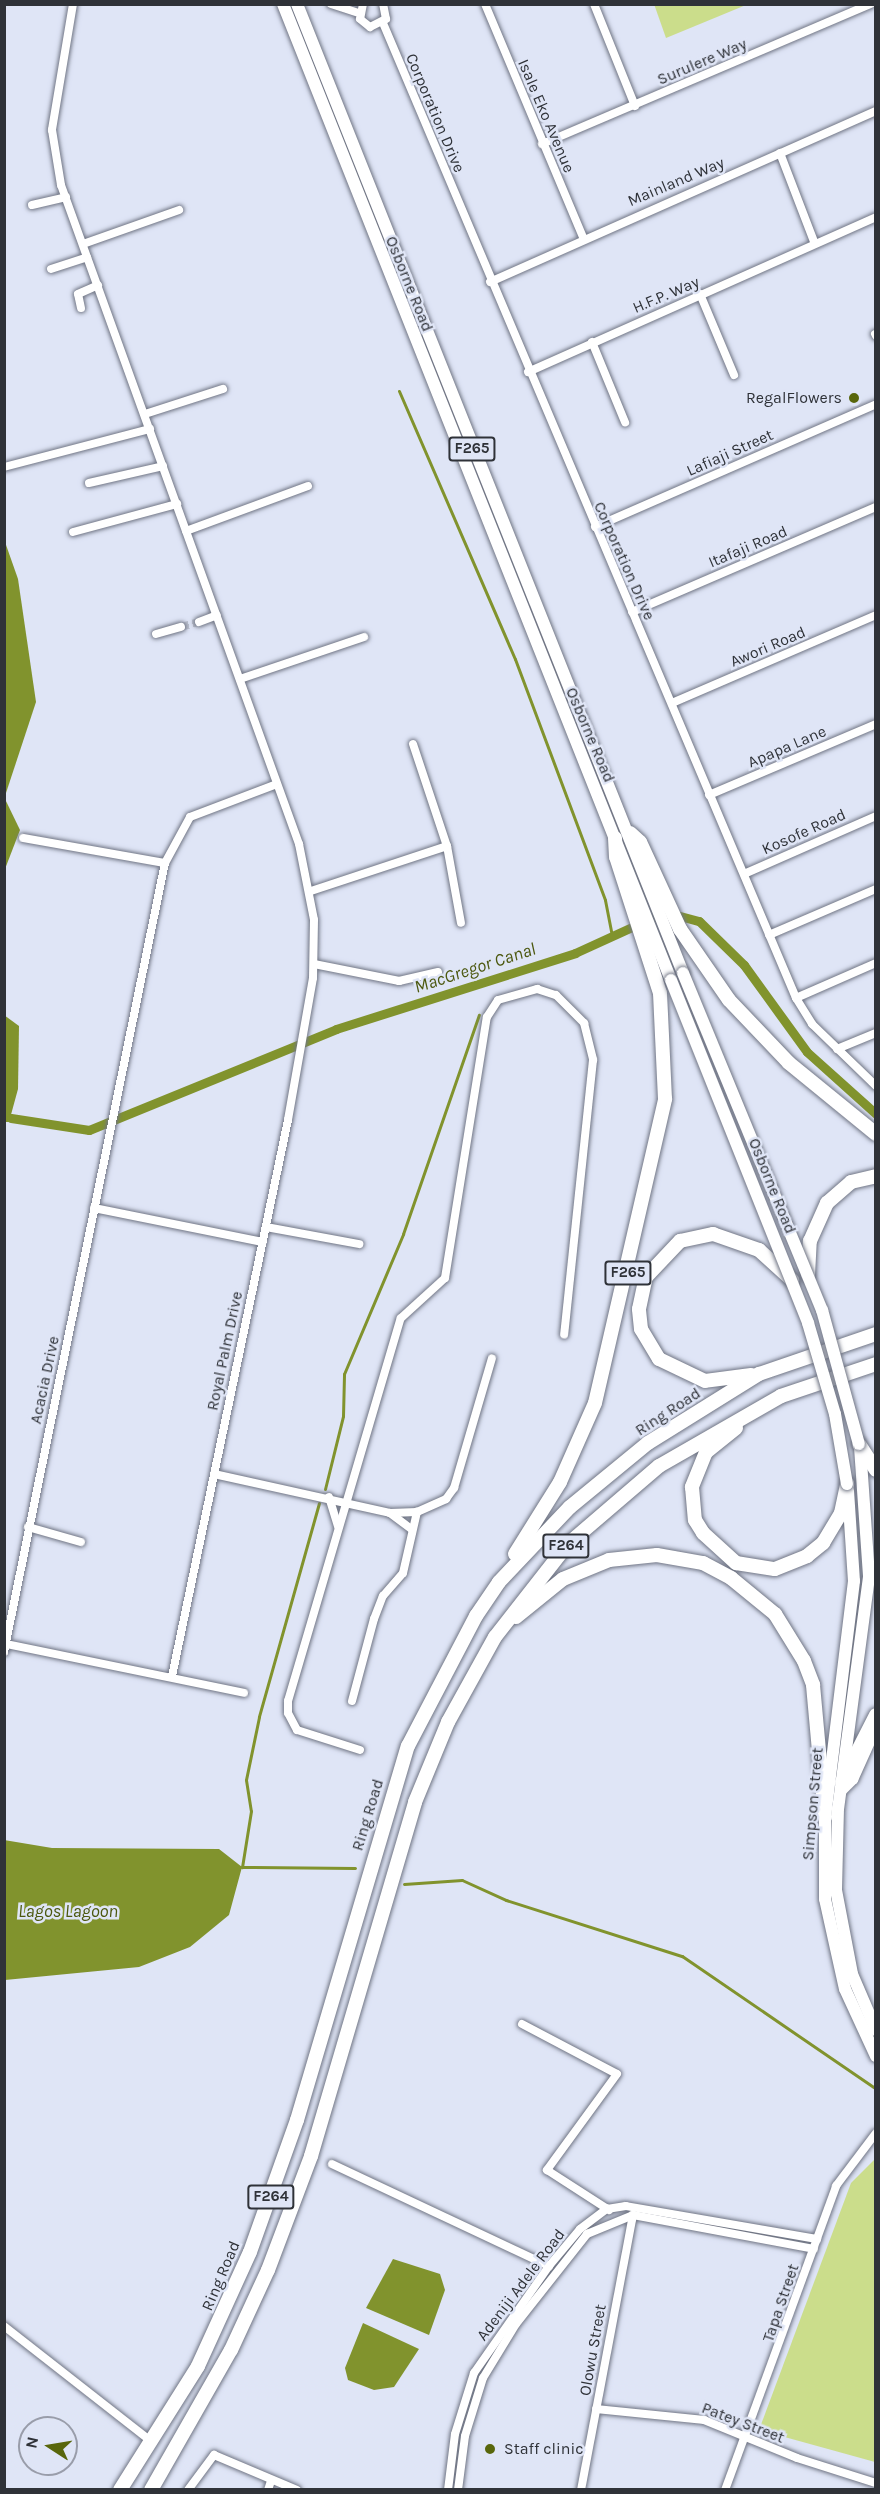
<!DOCTYPE html>
<html>
<head>
<meta charset="utf-8">
<style>
  body { margin:0 }
  #map { position:relative; width:880px; height:2494px; overflow:hidden; background:#dfe5f6; font-family:Karla,sans-serif }
  div>[style] { position:absolute }
  [style*='--x'] { left:calc(var(--x)*1px); top:calc(var(--y)*1px); width:calc(var(--w)*1px); rotate:calc(var(--a)*1deg) }
  .green>* { inset:0; background:#cbdd8b }
  .water>* { inset:0; background:#81932d }
  .stream>* { height:3px; margin:-1.5px; padding:0 1.5px; transform-origin:1.5px; border-radius:1.5px; background:#81932d }
  .canal>* { height:9px; margin:-4.5px; padding:0 4.5px; transform-origin:4.5px; border-radius:4.5px; background:#81932d }
  .minor-tunnel>* { height:8px; margin-top:-4px; transform-origin:0; background:repeating-linear-gradient(90deg,#bcc1d0 0 8px,transparent 0 12px) }
  .roads { filter:drop-shadow(0 0 2px #707584) drop-shadow(0 0 2px #707584) }
  .minor>* { height:8px; margin:-4px; padding:0 4px; transform-origin:4px; border-radius:4px; background:#fff }
  .primary>* { height:12px; margin:-6px; padding:0 6px; transform-origin:6px; border-radius:6px; background:#fff }
  .motorway>* { height:14px; margin:-7px; padding:0 7px; transform-origin:7px; border-radius:7px; background:#fff }
  .bridges { filter:drop-shadow(0 0 2px #707584) drop-shadow(0 0 2px #707584) }
  .primary-bridge>* { height:12px; margin:-6px; padding:0 6px; transform-origin:6px; border-radius:6px; background:#fff }
  .dots>* { width:16px; height:16px; translate:-50% -50%; box-sizing:border-box; border:3px solid #dfe5f6; border-radius:50% }
  span { translate:-50% -50%; white-space:nowrap; text-align:center; line-height:1.15; -webkit-text-stroke:5px #dfe5f6; paint-order:stroke }
  .shield-label span { padding:2px 4px; background:#dfe5f6; border:2px solid; border-radius:4px; -webkit-text-stroke-width:0 }
  .shield-label { font-size:15px; color:#2f3238; font-weight:700 }
  .street-label { font-size:16px; color:#2f3238 }
  .poi-label { font-size:16px; color:#2f3238 }
  .right { translate:-100% -50%; text-align:right }
  .left { translate:0 -50%; text-align:left }
  .water-label { font-size:18px; color:#4c580f; font-style:italic }
  .frame { position:absolute; inset:0; border:6px solid #2f3238; pointer-events:none }
  .north { position:absolute; left:18px; top:2416px; width:60px; height:60px; box-sizing:border-box; background:#dfe5f6; border:2px solid #999daa; border-radius:50%; rotate:282deg; font-size:16px; font-weight:700; line-height:24px; text-align:center; color:#2f3238 }
  .north::after { content:''; display:block; margin:auto; width:21px; height:27px; background:#58660b; clip-path:polygon(50% 0,100% 100%,50% 72%,0 100%) }
</style>
</head>
<body>
<div id="map">
  <div class="green">
    <i style="clip-path:polygon(654px 4px,746px 4px,746px 5px,666px 38px)"></i>
    <i style="clip-path:polygon(875px 2159px,875px 2462px,759px 2430px,851px 2183px)"></i>
  </div>
  <div class="water">
    <i style="clip-path:polygon(5px 542px,18px 579px,36px 702px,5px 796px)"></i>
    <i style="clip-path:polygon(5px 799px,20px 830px,5px 869px,4px 869px)"></i>
    <i style="clip-path:polygon(4px 1015px,19px 1026px,18px 1089px,9px 1122px,4px 1122px)"></i>
    <i style="clip-path:polygon(4px 1840px,52px 1848px,219px 1849px,242px 1867px,229px 1915px,190px 1947px,139px 1967px,5px 1980px)"></i>
    <i style="clip-path:polygon(393px 2259px,440px 2274px,445px 2290px,429px 2335px,366px 2308px)"></i>
    <i style="clip-path:polygon(363px 2323px,419px 2349px,394px 2387px,374px 2390px,348px 2380px,345px 2368px)"></i>
  </div>
  <div class="stream">
    <i style="--x:399;--y:391;--w:292;--a:66.6"></i>
    <i style="--x:515;--y:659;--w:257;--a:69.5"></i>
    <i style="--x:605;--y:900;--w:36;--a:79"></i>
    <i style="--x:325;--y:1489;--w:75;--a:-76.1"></i>
    <i style="--x:343;--y:1416;--w:42;--a:-88.6"></i>
    <i style="--x:344;--y:1374;--w:152;--a:-67.1"></i>
    <i style="--x:403;--y:1234;--w:232;--a:-70.9"></i>
    <i style="--x:319;--y:1503;--w:222;--a:105.7"></i>
    <i style="--x:259;--y:1717;--w:64;--a:101.7"></i>
    <i style="--x:246;--y:1780;--w:31;--a:81"></i>
    <i style="--x:251;--y:1811;--w:57;--a:99.1"></i>
    <i style="--x:242;--y:1867;--w:113;--a:0.5"></i>
    <i style="--x:404;--y:1884;--w:58;--a:-3.9"></i>
    <i style="--x:462;--y:1880;--w:48;--a:24.4"></i>
    <i style="--x:506;--y:1900;--w:185;--a:17.7"></i>
    <i style="--x:682;--y:1956;--w:232;--a:34.4"></i>
  </div>
  <div class="canal">
    <i style="--x:11;--y:1118;--w:79;--a:8.7"></i>
    <i style="--x:89;--y:1130;--w:267;--a:-22.2"></i>
    <i style="--x:336;--y:1029;--w:251;--a:-17.6"></i>
    <i style="--x:575;--y:953;--w:99;--a:-24.5"></i>
    <i style="--x:665;--y:912;--w:35;--a:15"></i>
    <i style="--x:699;--y:921;--w:63;--a:44.4"></i>
    <i style="--x:744;--y:965;--w:107;--a:54.1"></i>
    <i style="--x:807;--y:1052;--w:93;--a:41.9"></i>
  </div>
  <div class="minor-tunnel">
    <i style="--x:181;--y:627;--w:19;--a:-16"></i>
  </div>
  <div class="roads">
    <div class="minor">
      <i style="--x:73;--y:4;--w:128;--a:99.5"></i>
      <i style="--x:52;--y:130;--w:56;--a:80.7"></i>
      <i style="--x:61;--y:185;--w:701;--a:70.14"></i>
      <i style="--x:299;--y:844;--w:77;--a:78.8"></i>
      <i style="--x:314;--y:920;--w:58;--a:91"></i>
      <i style="--x:313;--y:978;--w:144;--a:100"></i>
      <i style="--x:288;--y:1120;--w:568;--a:101.78"></i>
      <i style="--x:331;--y:4;--w:29;--a:18"></i>
      <i style="--x:363;--y:4;--w:15;--a:101"></i>
      <i style="--x:360;--y:19;--w:13;--a:39"></i>
      <i style="--x:370;--y:27;--w:18;--a:-27"></i>
      <i style="--x:386;--y:19;--w:15;--a:-101"></i>
      <i style="--x:485;--y:4;--w:253;--a:67.2"></i>
      <i style="--x:594;--y:4;--w:110;--a:68.1"></i>
      <i style="--x:383;--y:23;--w:1059;--a:67.04"></i>
      <i style="--x:796;--y:998;--w:31;--a:58"></i>
      <i style="--x:812;--y:1024;--w:89;--a:44.1"></i>
      <i style="--x:542;--y:144;--w:358;--a:-23.1"></i>
      <i style="--x:780;--y:153;--w:97;--a:69"></i>
      <i style="--x:32;--y:205;--w:35;--a:-13"></i>
      <i style="--x:83;--y:244;--w:102;--a:-19.5"></i>
      <i style="--x:51;--y:269;--w:38;--a:-18"></i>
      <i style="--x:490;--y:282;--w:422;--a:-23.9"></i>
      <i style="--x:700;--y:294;--w:88;--a:67.2"></i>
      <i style="--x:81;--y:308;--w:14;--a:-102"></i>
      <i style="--x:78;--y:294;--w:22;--a:-24"></i>
      <i style="--x:875;--y:334;--w:2;--a:63"></i>
      <i style="--x:592;--y:342;--w:87;--a:67.6"></i>
      <i style="--x:528;--y:372;--w:381;--a:-24"></i>
      <i style="--x:145;--y:414;--w:82;--a:-17.8"></i>
      <i style="--x:4;--y:467;--w:151;--a:-14.6"></i>
      <i style="--x:89;--y:483;--w:76;--a:-12.9"></i>
      <i style="--x:595;--y:527;--w:307;--a:-23.6"></i>
      <i style="--x:186;--y:531;--w:130;--a:-20.2"></i>
      <i style="--x:73;--y:532;--w:108;--a:-15.1"></i>
      <i style="--x:632;--y:612;--w:266;--a:-23.3"></i>
      <i style="--x:199;--y:622;--w:19;--a:-21"></i>
      <i style="--x:156;--y:634;--w:26;--a:-16"></i>
      <i style="--x:240;--y:679;--w:131;--a:-18.7"></i>
      <i style="--x:672;--y:703;--w:222;--a:-23.3"></i>
      <i style="--x:413;--y:744;--w:108;--a:71.6"></i>
      <i style="--x:447;--y:846;--w:78;--a:79.7"></i>
      <i style="--x:709;--y:795;--w:181;--a:-23"></i>
      <i style="--x:23;--y:838;--w:144;--a:10"></i>
      <i style="--x:744;--y:874;--w:144;--a:-23.7"></i>
      <i style="--x:311;--y:891;--w:143;--a:-18.3"></i>
      <i style="--x:769;--y:935;--w:116;--a:-23.3"></i>
      <i style="--x:314;--y:964;--w:87;--a:11.3"></i>
      <i style="--x:399;--y:981;--w:40;--a:-13"></i>
      <i style="--x:796;--y:998;--w:87;--a:-23.6"></i>
      <i style="--x:837;--y:1049;--w:42;--a:-22.3"></i>
      <i style="--x:94;--y:1208;--w:172;--a:11.4"></i>
      <i style="--x:266;--y:1227;--w:95;--a:10.4"></i>
      <i style="--x:214;--y:1474;--w:180;--a:12.5"></i>
      <i style="--x:390;--y:1513;--w:27;--a:-2"></i>
      <i style="--x:329;--y:1497;--w:31;--a:73"></i>
      <i style="--x:390;--y:1513;--w:26;--a:37"></i>
      <i style="--x:28;--y:1527;--w:55;--a:15.8"></i>
      <i style="--x:6;--y:1644;--w:243;--a:11.6"></i>
      <i style="--x:4;--y:1652;--w:805;--a:-78.47"></i>
      <i style="--x:165;--y:863;--w:52;--a:-61.5"></i>
      <i style="--x:190;--y:817;--w:93;--a:-20.8"></i>
      <i style="--x:352;--y:1701;--w:85;--a:-75"></i>
      <i style="--x:374;--y:1619;--w:25;--a:-69"></i>
      <i style="--x:383;--y:1596;--w:30;--a:-49"></i>
      <i style="--x:403;--y:1573;--w:63;--a:-77.1"></i>
      <i style="--x:417;--y:1512;--w:32;--a:-24"></i>
      <i style="--x:446;--y:1499;--w:14;--a:-54"></i>
      <i style="--x:454;--y:1488;--w:135;--a:-73.7"></i>
      <i style="--x:360;--y:1750;--w:66;--a:-162.4"></i>
      <i style="--x:297;--y:1730;--w:19;--a:-118"></i>
      <i style="--x:288;--y:1713;--w:12;--a:-90"></i>
      <i style="--x:288;--y:1701;--w:399;--a:-73.6"></i>
      <i style="--x:401;--y:1318;--w:59;--a:-42.3"></i>
      <i style="--x:445;--y:1278;--w:264;--a:-80.9"></i>
      <i style="--x:487;--y:1017;--w:20;--a:-57"></i>
      <i style="--x:498;--y:1000;--w:41;--a:-15.8"></i>
      <i style="--x:537;--y:989;--w:20;--a:18"></i>
      <i style="--x:556;--y:995;--w:40;--a:45"></i>
      <i style="--x:584;--y:1023;--w:38;--a:76"></i>
      <i style="--x:593;--y:1060;--w:276;--a:96"></i>
      <i style="--x:840;--y:1794;--w:20;--a:-45"></i>
      <i style="--x:854;--y:1780;--w:54;--a:-65.8"></i>
      <i style="--x:522;--y:2024;--w:107;--a:27.8"></i>
      <i style="--x:617;--y:2074;--w:119;--a:126.1"></i>
      <i style="--x:547;--y:2170;--w:74;--a:32.8"></i>
      <i style="--x:332;--y:2164;--w:240;--a:25.2"></i>
      <i style="--x:4;--y:2326;--w:188;--a:38.1"></i>
      <i style="--x:596;--y:2409;--w:109;--a:5.8"></i>
      <i style="--x:704;--y:2420;--w:100;--a:22.2"></i>
      <i style="--x:797;--y:2458;--w:83;--a:17.6"></i>
      <i style="--x:188;--y:2490;--w:44;--a:-53.4"></i>
      <i style="--x:214;--y:2455;--w:90;--a:22.9"></i>
      <i style="--x:268;--y:2490;--w:9;--a:-72"></i>
      <i style="--x:448;--y:2490;--w:56;--a:-82.9"></i>
      <i style="--x:455;--y:2434;--w:64;--a:-72.7"></i>
      <i style="--x:474;--y:2373;--w:131;--a:-55"></i>
      <i style="--x:549;--y:2266;--w:48;--a:-50"></i>
      <i style="--x:580;--y:2229;--w:34;--a:-37"></i>
      <i style="--x:607;--y:2209;--w:19;--a:-9"></i>
      <i style="--x:626;--y:2206;--w:194;--a:9.8"></i>
      <i style="--x:458;--y:2490;--w:54;--a:-82.6"></i>
      <i style="--x:465;--y:2436;--w:61;--a:-72.8"></i>
      <i style="--x:483;--y:2378;--w:63;--a:-58.6"></i>
      <i style="--x:516;--y:2324;--w:115;--a:-51.7"></i>
      <i style="--x:587;--y:2234;--w:50;--a:-22.4"></i>
      <i style="--x:633;--y:2215;--w:184;--a:10.6"></i>
      <i style="--x:581;--y:2490;--w:280;--a:-79.3"></i>
      <i style="--x:725;--y:2490;--w:324;--a:-69.9"></i>
      <i style="--x:836;--y:2186;--w:66;--a:-53"></i>
    </div>
    <div class="primary">
      <i style="--x:283;--y:4;--w:1050;--a:68.32"></i>
      <i style="--x:297;--y:4;--w:1043;--a:68.28"></i>
      <i style="--x:860;--y:1447;--w:130;--a:86"></i>
      <i style="--x:869;--y:1577;--w:233;--a:97.6"></i>
      <i style="--x:838;--y:1808;--w:82;--a:91.4"></i>
      <i style="--x:836;--y:1890;--w:86;--a:79.2"></i>
      <i style="--x:852;--y:1974;--w:61;--a:66.8"></i>
      <i style="--x:848;--y:1491;--w:90;--a:86.2"></i>
      <i style="--x:854;--y:1581;--w:238;--a:97"></i>
      <i style="--x:825;--y:1817;--w:82;--a:90"></i>
      <i style="--x:825;--y:1899;--w:92;--a:77.5"></i>
      <i style="--x:845;--y:1989;--w:74;--a:65.2"></i>
    </div>
    <div class="motorway">
      <i style="--x:630;--y:833;--w:13;--a:42"></i>
      <i style="--x:640;--y:842;--w:96;--a:65.3"></i>
      <i style="--x:680;--y:929;--w:86;--a:55.4"></i>
      <i style="--x:729;--y:1000;--w:87;--a:46.4"></i>
      <i style="--x:789;--y:1063;--w:112;--a:39.2"></i>
      <i style="--x:808;--y:1275;--w:34;--a:-87"></i>
      <i style="--x:810;--y:1241;--w:42;--a:-65.9"></i>
      <i style="--x:827;--y:1203;--w:32;--a:-41"></i>
      <i style="--x:851;--y:1182;--w:26;--a:-13"></i>
      <i style="--x:751;--y:1375;--w:46;--a:172.6"></i>
      <i style="--x:705;--y:1381;--w:51;--a:-154.4"></i>
      <i style="--x:659;--y:1359;--w:35;--a:-121"></i>
      <i style="--x:641;--y:1329;--w:20;--a:-96"></i>
      <i style="--x:639;--y:1309;--w:33;--a:-78"></i>
      <i style="--x:646;--y:1277;--w:50;--a:-46.6"></i>
      <i style="--x:680;--y:1241;--w:34;--a:-12"></i>
      <i style="--x:713;--y:1234;--w:49;--a:19.2"></i>
      <i style="--x:759;--y:1250;--w:45;--a:42.3"></i>
      <i style="--x:736;--y:1428;--w:38;--a:141"></i>
      <i style="--x:706;--y:1452;--w:38;--a:112"></i>
      <i style="--x:692;--y:1487;--w:33;--a:85"></i>
      <i style="--x:695;--y:1520;--w:15;--a:58"></i>
      <i style="--x:703;--y:1533;--w:45;--a:42.3"></i>
      <i style="--x:736;--y:1563;--w:39;--a:9"></i>
      <i style="--x:775;--y:1569;--w:35;--a:-22"></i>
      <i style="--x:807;--y:1556;--w:21;--a:-39"></i>
      <i style="--x:823;--y:1543;--w:35;--a:-59"></i>
      <i style="--x:841;--y:1513;--w:30;--a:-78"></i>
      <i style="--x:859;--y:1444;--w:31;--a:57"></i>
      <i style="--x:515;--y:1554;--w:85;--a:-58"></i>
      <i style="--x:560;--y:1482;--w:86;--a:-66.1"></i>
      <i style="--x:595;--y:1403;--w:312;--a:-77"></i>
      <i style="--x:665;--y:1099;--w:106;--a:-92.7"></i>
      <i style="--x:660;--y:993;--w:143;--a:-107.9"></i>
      <i style="--x:616;--y:857;--w:19;--a:-93"></i>
      <i style="--x:516;--y:1617;--w:60;--a:-39"></i>
      <i style="--x:563;--y:1579;--w:50;--a:-22.4"></i>
      <i style="--x:609;--y:1560;--w:48;--a:-5.9"></i>
      <i style="--x:657;--y:1555;--w:47;--a:9.9"></i>
      <i style="--x:703;--y:1563;--w:32;--a:28"></i>
      <i style="--x:731;--y:1578;--w:57;--a:39.3"></i>
      <i style="--x:775;--y:1614;--w:55;--a:58.3"></i>
      <i style="--x:804;--y:1661;--w:26;--a:69"></i>
      <i style="--x:813;--y:1685;--w:133;--a:84.8"></i>
      <i style="--x:842;--y:1782;--w:75;--a:-63.1"></i>
      <i style="--x:120;--y:2490;--w:146;--a:-57.8"></i>
      <i style="--x:198;--y:2366;--w:125;--a:-65.5"></i>
      <i style="--x:250;--y:2252;--w:140;--a:-70.4"></i>
      <i style="--x:297;--y:2120;--w:390;--a:-73.5"></i>
      <i style="--x:408;--y:1746;--w:147;--a:-62.4"></i>
      <i style="--x:476;--y:1616;--w:41;--a:-55.9"></i>
      <i style="--x:499;--y:1582;--w:103;--a:-46.6"></i>
      <i style="--x:570;--y:1507;--w:101;--a:-39.4"></i>
      <i style="--x:648;--y:1443;--w:131;--a:-31.9"></i>
      <i style="--x:759;--y:1374;--w:124;--a:-18.9"></i>
      <i style="--x:151;--y:2490;--w:161;--a:-60.3"></i>
      <i style="--x:231;--y:2350;--w:88;--a:-65.2"></i>
      <i style="--x:268;--y:2270;--w:122;--a:-69.3"></i>
      <i style="--x:311;--y:2156;--w:369;--a:-73.6"></i>
      <i style="--x:415;--y:1802;--w:87;--a:-67.6"></i>
      <i style="--x:448;--y:1722;--w:97;--a:-61.1"></i>
      <i style="--x:495;--y:1637;--w:118;--a:-51.9"></i>
      <i style="--x:568;--y:1544;--w:120;--a:-40.6"></i>
      <i style="--x:659;--y:1466;--w:141;--a:-29.8"></i>
      <i style="--x:781;--y:1396;--w:100;--a:-18.6"></i>
    </div>
  </div>
  <div class="bridges">
    <div class="primary-bridge">
      <i style="--x:683;--y:973;--w:365;--a:67.6"></i>
      <i style="--x:822;--y:1310;--w:139;--a:74.6"></i>
      <i style="--x:671;--y:980;--w:369;--a:68.2"></i>
      <i style="--x:808;--y:1323;--w:95;--a:73.5"></i>
      <i style="--x:835;--y:1414;--w:71;--a:80.3"></i>
    </div>
  </div>
  <div class="dots">
    <i style="left:854px;top:398px;background:#58660b"></i>
    <i style="left:490px;top:2449px;background:#58660b"></i>
  </div>
  <div class="shield-label">
    <span style="left:472px;top:449px">F265</span>
    <span style="left:628px;top:1273px">F265</span>
    <span style="left:566px;top:1546px">F264</span>
    <span style="left:271px;top:2197px">F264</span>
  </div>
  <div class="street-label">
    <span style="left:702px;top:62px;rotate:-23deg">Surulere Way</span>
    <span style="left:435px;top:113px;rotate:67deg">Corporation Drive</span>
    <span style="left:546px;top:116px;rotate:67deg">Isale Eko Avenue</span>
    <span style="left:676px;top:182px;rotate:-23deg">Mainland Way</span>
    <span style="left:409px;top:284px;rotate:68deg">Osborne Road</span>
    <span style="left:666px;top:295px;rotate:-23deg">H.F.P. Way</span>
    <span style="left:730px;top:453px;rotate:-24deg">Lafiaji Street</span>
    <span style="left:748px;top:547px;rotate:-23deg">Itafaji Road</span>
    <span style="left:624px;top:561px;rotate:66deg">Corporation Drive</span>
    <span style="left:768px;top:647px;rotate:-23deg">Awori Road</span>
    <span style="left:590px;top:735px;rotate:67deg">Osborne Road</span>
    <span style="left:787px;top:747px;rotate:-23deg">Apapa Lane</span>
    <span style="left:804px;top:832px;rotate:-24deg">Kosofe Road</span>
    <span style="left:772px;top:1186px;rotate:68deg">Osborne Road</span>
    <span style="left:225px;top:1351px;rotate:-78deg">Royal Palm Drive</span>
    <span style="left:45px;top:1380px;rotate:-78deg">Acacia Drive</span>
    <span style="left:668px;top:1412px;rotate:-33deg">Ring Road</span>
    <span style="left:813px;top:1804px;rotate:-85deg">Simpson Street</span>
    <span style="left:368px;top:1815px;rotate:-73deg">Ring Road</span>
    <span style="left:221px;top:2276px;rotate:-67deg">Ring Road</span>
    <span style="left:521px;top:2285px;rotate:-53deg">Adeniji Adele Road</span>
    <span style="left:781px;top:2303px;rotate:-71deg">Tapa Street</span>
    <span style="left:593px;top:2350px;rotate:-80deg">Olowu Street</span>
    <span style="left:743px;top:2423px;rotate:21deg">Patey Street</span>
  </div>
  <div class="poi-label">
    <span class="right" style="left:842px;top:398px">RegalFlowers</span>
    <span class="left" style="left:504px;top:2449px">Staff clinic</span>
  </div>
  <div class="water-label">
    <span style="left:475px;top:968px;rotate:-18deg">MacGregor Canal</span>
    <span style="left:68px;top:1911px">Lagos Lagoon</span>
  </div>
  <div class="frame"></div>
  <div class="north">N</div>
</div>
</body>
</html>
